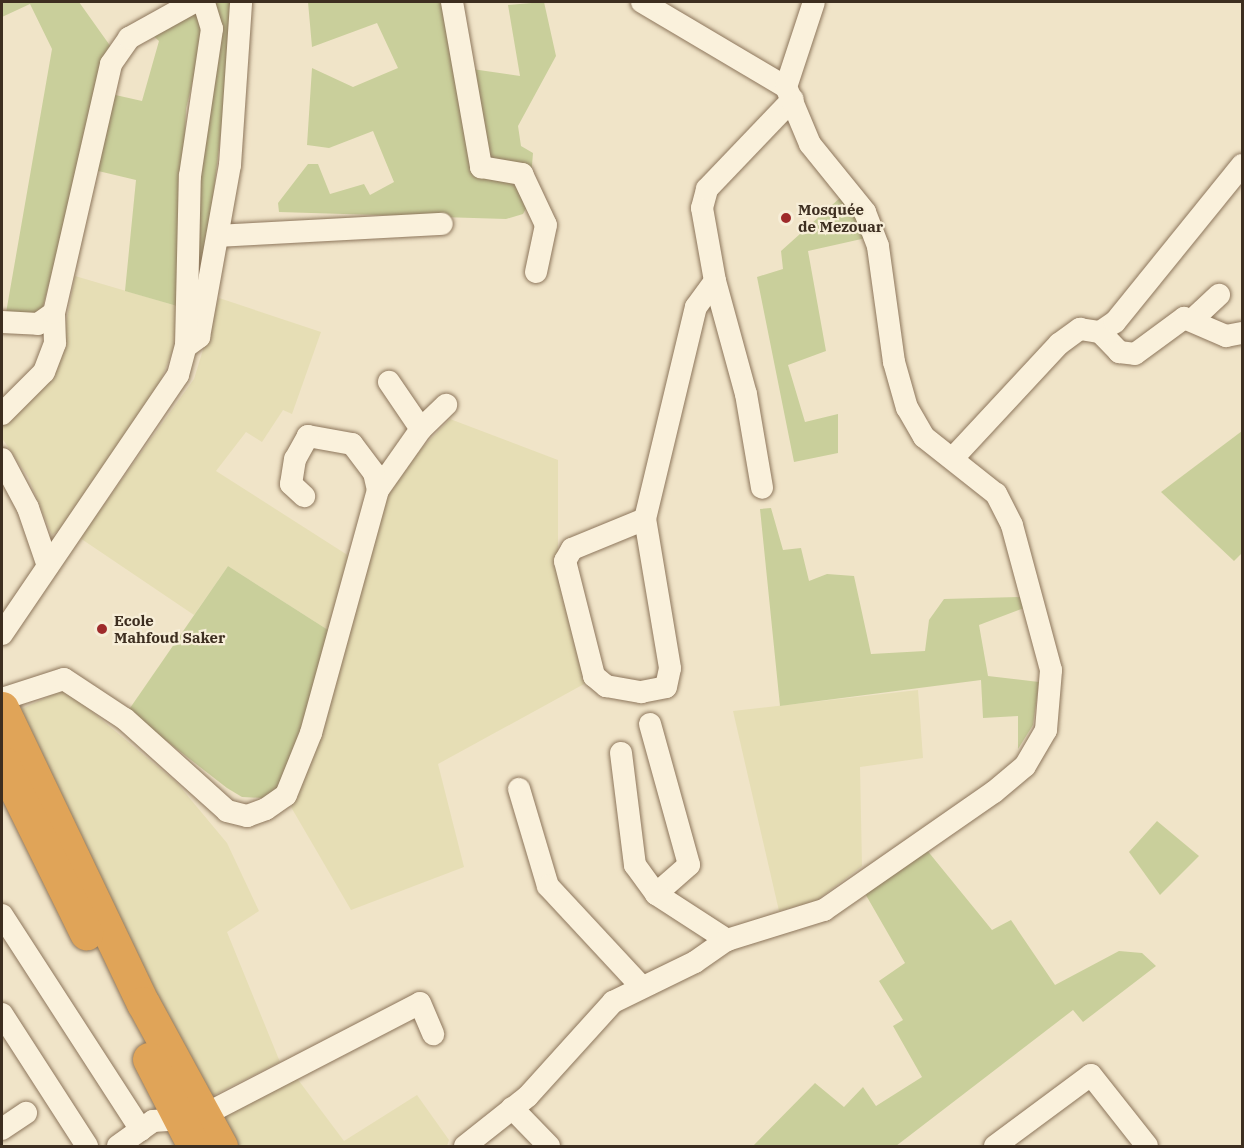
<!DOCTYPE html>
<html>
<head>
<meta charset="utf-8">
<style>
  body { margin:0 }
  #map { position:relative; width:1244px; height:1148px; overflow:hidden; background:#f0e4c8; font-family:"IBM Plex Serif",serif }
  div>[style] { position:absolute }
  [style*='--x'] { left:calc(var(--x)*1px); top:calc(var(--y)*1px); width:calc(var(--w)*1px); rotate:calc(var(--a)*1deg) }
  .farmland>* { inset:0; background:#e6deb5 }
  .green>* { inset:0; background:#c9cf9b }
  .roads { filter:drop-shadow(0 0 2px #8d765c) drop-shadow(0 0 2px #8d765c) }
  .minor>* { height:22px; margin:-11px; padding:0 11px; transform-origin:11px; border-radius:11px; background:#faf1dc }
  .highway>* { height:33px; margin:-16.5px; padding:0 16.5px; transform-origin:16.5px; border-radius:16.5px; background:#e0a458 }
  .dots>* { width:16px; height:16px; translate:-50% -50%; box-sizing:border-box; border:3px solid #f7eed8; border-radius:50% }
  span { translate:-50% -50%; white-space:nowrap; text-align:center; line-height:1.15; -webkit-text-stroke:4.5px #f7eed8; paint-order:stroke }
  .poi-label { font-size:15px; color:#3d2e20; font-weight:700 }
  .left { translate:0 -50%; text-align:left }
  .frame { position:absolute; inset:0; border:3px solid #3d2e20; pointer-events:none }
</style>
</head>
<body>
<div id="map">
  <div class="farmland">
    <i style="clip-path:polygon(75px 276px,177px 306px,174px 348px,160px 382px,62px 528px,52px 535px,28px 477px,2px 438px,2px 421px,62px 344px)"></i>
    <i style="clip-path:polygon(219px 298px,321px 332px,292px 414px,283px 410px,262px 442px,246px 432px,216px 471px,349px 556px,328px 630px,228px 566px,194px 615px,80px 538px,194px 379px)"></i>
    <i style="clip-path:polygon(450px 419px,558px 460px,558px 572px,595px 678px,438px 764px,464px 867px,351px 910px,291px 807px,315px 743px,386px 485px)"></i>
    <i style="clip-path:polygon(65px 689px,177px 783px,227px 843px,259px 911px,227px 932px,280px 1062px,206px 1099px,17px 711px)"></i>
    <i style="clip-path:polygon(918px 690px,923px 758px,860px 767px,862px 866px,816px 901px,779px 911px,733px 711px)"></i>
    <i style="clip-path:polygon(296px 1077px,344px 1141px,417px 1095px,449px 1140px,447px 1146px,230px 1146px,215px 1121px)"></i>
  </div>
  <div class="green">
    <i style="clip-path:polygon(2px 2px,79px 2px,111px 47px,41px 314px,6px 313px,52px 49px,30px 4px,2px 17px)"></i>
    <i style="clip-path:polygon(211px 2px,234px 2px,234px 25px,199px 312px,196px 181px)"></i>
    <i style="clip-path:polygon(308px 2px,443px 2px,472px 69px,520px 76px,508px 5px,544px 2px,556px 56px,518px 126px,521px 146px,533px 153px,529px 203px,523px 214px,506px 219px,279px 212px,278px 203px,308px 164px,318px 164px,330px 194px,364px 184px,370px 195px,394px 182px,373px 131px,329px 148px,307px 145px,312px 68px,353px 87px,398px 68px,377px 23px,312px 47px)"></i>
    <i style="clip-path:polygon(198px 5px,205px 31px,186px 109px,177px 306px,125px 291px,136px 180px,94px 170px,111px 94px,142px 101px,159px 41px,149px 32px)"></i>
    <i style="clip-path:polygon(841px 197px,857px 215px,866px 238px,808px 251px,826px 351px,788px 365px,805px 422px,838px 414px,838px 453px,794px 462px,757px 277px,783px 269px,781px 251px)"></i>
    <i style="clip-path:polygon(1242px 431px,1242px 553px,1234px 561px,1161px 492px)"></i>
    <i style="clip-path:polygon(771px 508px,783px 550px,801px 548px,809px 581px,827px 574px,854px 576px,871px 654px,925px 651px,929px 620px,944px 599px,1022px 597px,1024px 608px,979px 625px,988px 676px,1039px 682px,1033px 725px,1018px 749px,1018px 716px,983px 718px,981px 680px,780px 706px,760px 509px)"></i>
    <i style="clip-path:polygon(228px 566px,328px 630px,316px 688px,282px 787px,263px 798px,242px 797px,227px 788px,128px 711px)"></i>
    <i style="clip-path:polygon(1157px 821px,1199px 856px,1160px 895px,1129px 852px)"></i>
    <i style="clip-path:polygon(926px 849px,992px 930px,1011px 920px,1055px 985px,1119px 951px,1142px 953px,1156px 966px,1083px 1022px,1073px 1010px,896px 1146px,753px 1146px,815px 1083px,844px 1107px,863px 1087px,876px 1106px,922px 1077px,893px 1026px,903px 1020px,879px 981px,905px 963px,863px 890px)"></i>
  </div>
  <div class="roads">
    <div class="minor">
      <i style="--x:452;--y:2;--w:168;--a:80"></i>
      <i style="--x:481;--y:167;--w:42;--a:9.7"></i>
      <i style="--x:522;--y:174;--w:56;--a:64.8"></i>
      <i style="--x:546;--y:225;--w:48;--a:102"></i>
      <i style="--x:642;--y:2;--w:167;--a:30.6"></i>
      <i style="--x:218;--y:236;--w:224;--a:-3.1"></i>
      <i style="--x:715;--y:281;--w:117;--a:74.7"></i>
      <i style="--x:746;--y:394;--w:95;--a:80.3"></i>
      <i style="--x:1192;--y:320;--w:37;--a:-43"></i>
      <i style="--x:2;--y:322;--w:36;--a:3"></i>
      <i style="--x:38;--y:324;--w:19;--a:-35"></i>
      <i style="--x:1100;--y:332;--w:28;--a:46"></i>
      <i style="--x:1119;--y:352;--w:16;--a:7"></i>
      <i style="--x:1135;--y:354;--w:61;--a:-36.3"></i>
      <i style="--x:1184;--y:318;--w:46;--a:23.2"></i>
      <i style="--x:1226;--y:336;--w:16;--a:-11"></i>
      <i style="--x:188;--y:345;--w:14;--a:-36"></i>
      <i style="--x:199;--y:337;--w:175;--a:-79.8"></i>
      <i style="--x:230;--y:165;--w:163;--a:-86.1"></i>
      <i style="--x:2;--y:414;--w:59;--a:-45"></i>
      <i style="--x:44;--y:372;--w:31;--a:-69"></i>
      <i style="--x:55;--y:343;--w:30;--a:-92"></i>
      <i style="--x:54;--y:313;--w:255;--a:-77.1"></i>
      <i style="--x:111;--y:64;--w:32;--a:-55"></i>
      <i style="--x:129;--y:38;--w:74;--a:-29"></i>
      <i style="--x:421;--y:429;--w:35;--a:-44"></i>
      <i style="--x:953;--y:458;--w:156;--a:-47.1"></i>
      <i style="--x:1059;--y:344;--w:26;--a:-36"></i>
      <i style="--x:1080;--y:329;--w:20;--a:9"></i>
      <i style="--x:1100;--y:332;--w:18;--a:-34"></i>
      <i style="--x:1115;--y:322;--w:202;--a:-51"></i>
      <i style="--x:2;--y:459;--w:55;--a:62"></i>
      <i style="--x:28;--y:508;--w:61;--a:71"></i>
      <i style="--x:378;--y:490;--w:75;--a:-54.8"></i>
      <i style="--x:421;--y:429;--w:57;--a:-124.2"></i>
      <i style="--x:645;--y:519;--w:79;--a:157.7"></i>
      <i style="--x:572;--y:549;--w:14;--a:120"></i>
      <i style="--x:565;--y:561;--w:119;--a:75.8"></i>
      <i style="--x:594;--y:676;--w:16;--a:40"></i>
      <i style="--x:606;--y:686;--w:36;--a:10"></i>
      <i style="--x:641;--y:692;--w:25;--a:-11"></i>
      <i style="--x:666;--y:687;--w:19;--a:-78"></i>
      <i style="--x:670;--y:668;--w:151;--a:-99.5"></i>
      <i style="--x:645;--y:519;--w:218;--a:-76.5"></i>
      <i style="--x:696;--y:307;--w:32;--a:-54"></i>
      <i style="--x:715;--y:281;--w:74;--a:-100.1"></i>
      <i style="--x:702;--y:208;--w:20;--a:-75"></i>
      <i style="--x:707;--y:189;--w:124;--a:-46.3"></i>
      <i style="--x:2;--y:634;--w:313;--a:-55.8"></i>
      <i style="--x:178;--y:375;--w:30;--a:-75"></i>
      <i style="--x:186;--y:346;--w:170;--a:-88.7"></i>
      <i style="--x:190;--y:176;--w:149;--a:-81.5"></i>
      <i style="--x:212;--y:29;--w:28;--a:-107"></i>
      <i style="--x:2;--y:699;--w:65;--a:-17.9"></i>
      <i style="--x:64;--y:679;--w:73;--a:33.3"></i>
      <i style="--x:125;--y:719;--w:137;--a:42"></i>
      <i style="--x:227;--y:811;--w:21;--a:14"></i>
      <i style="--x:247;--y:816;--w:20;--a:-20"></i>
      <i style="--x:266;--y:809;--w:24;--a:-35"></i>
      <i style="--x:286;--y:795;--w:67;--a:-68"></i>
      <i style="--x:311;--y:733;--w:252;--a:-74.6"></i>
      <i style="--x:378;--y:490;--w:17;--a:-103"></i>
      <i style="--x:374;--y:473;--w:36;--a:-127"></i>
      <i style="--x:352;--y:444;--w:45;--a:-169.7"></i>
      <i style="--x:308;--y:436;--w:26;--a:119"></i>
      <i style="--x:295;--y:459;--w:25;--a:99"></i>
      <i style="--x:291;--y:484;--w:18;--a:43"></i>
      <i style="--x:650;--y:724;--w:146;--a:74.5"></i>
      <i style="--x:689;--y:865;--w:44;--a:138.7"></i>
      <i style="--x:621;--y:753;--w:113;--a:82.9"></i>
      <i style="--x:635;--y:865;--w:36;--a:54"></i>
      <i style="--x:656;--y:894;--w:85;--a:32.9"></i>
      <i style="--x:519;--y:789;--w:101;--a:73.4"></i>
      <i style="--x:548;--y:886;--w:135;--a:47.1"></i>
      <i style="--x:2;--y:915;--w:256;--a:57.1"></i>
      <i style="--x:2;--y:1014;--w:157;--a:57.2"></i>
      <i style="--x:512;--y:1108;--w:53;--a:45.8"></i>
      <i style="--x:204;--y:1115;--w:243;--a:-27.4"></i>
      <i style="--x:420;--y:1003;--w:34;--a:67"></i>
      <i style="--x:2;--y:1129;--w:29;--a:-34"></i>
      <i style="--x:118;--y:1146;--w:43;--a:-35.5"></i>
      <i style="--x:153;--y:1121;--w:26;--a:-4"></i>
      <i style="--x:465;--y:1146;--w:80;--a:-38.4"></i>
      <i style="--x:528;--y:1096;--w:127;--a:-47.9"></i>
      <i style="--x:613;--y:1002;--w:91;--a:-26"></i>
      <i style="--x:695;--y:962;--w:39;--a:-35"></i>
      <i style="--x:727;--y:940;--w:102;--a:-17.2"></i>
      <i style="--x:824;--y:910;--w:207;--a:-34.8"></i>
      <i style="--x:994;--y:792;--w:40;--a:-40"></i>
      <i style="--x:1025;--y:766;--w:42;--a:-59.7"></i>
      <i style="--x:1046;--y:730;--w:60;--a:-85.2"></i>
      <i style="--x:1051;--y:670;--w:150;--a:-105.1"></i>
      <i style="--x:1012;--y:525;--w:35;--a:-117"></i>
      <i style="--x:996;--y:494;--w:92;--a:-141.6"></i>
      <i style="--x:924;--y:437;--w:34;--a:-120"></i>
      <i style="--x:907;--y:408;--w:48;--a:-105.8"></i>
      <i style="--x:894;--y:362;--w:117;--a:-97.9"></i>
      <i style="--x:878;--y:246;--w:36;--a:-111"></i>
      <i style="--x:865;--y:212;--w:87;--a:-129"></i>
      <i style="--x:810;--y:144;--w:62;--a:-112.8"></i>
      <i style="--x:786;--y:87;--w:89;--a:-71.8"></i>
      <i style="--x:995;--y:1146;--w:119;--a:-36.5"></i>
      <i style="--x:1091;--y:1075;--w:90;--a:51.7"></i>
    </div>
    <div class="highway">
      <i style="--x:2;--y:708;--w:327;--a:64.5"></i>
      <i style="--x:143;--y:1003;--w:163;--a:61.4"></i>
      <i style="--x:2;--y:762;--w:191;--a:63.8"></i>
      <i style="--x:149;--y:1059;--w:98;--a:62.7"></i>
    </div>
  </div>
  <div class="dots">
    <i style="left:786px;top:218px;background:#9e2a2b"></i>
    <i style="left:102px;top:629px;background:#9e2a2b"></i>
  </div>
  <div class="poi-label">
    <span class="left" style="left:798px;top:218px">Mosquée<br>de Mezouar</span>
    <span class="left" style="left:114px;top:629px">Ecole<br>Mahfoud Saker</span>
  </div>
  <div class="frame"></div>
</div>
</body>
</html>
